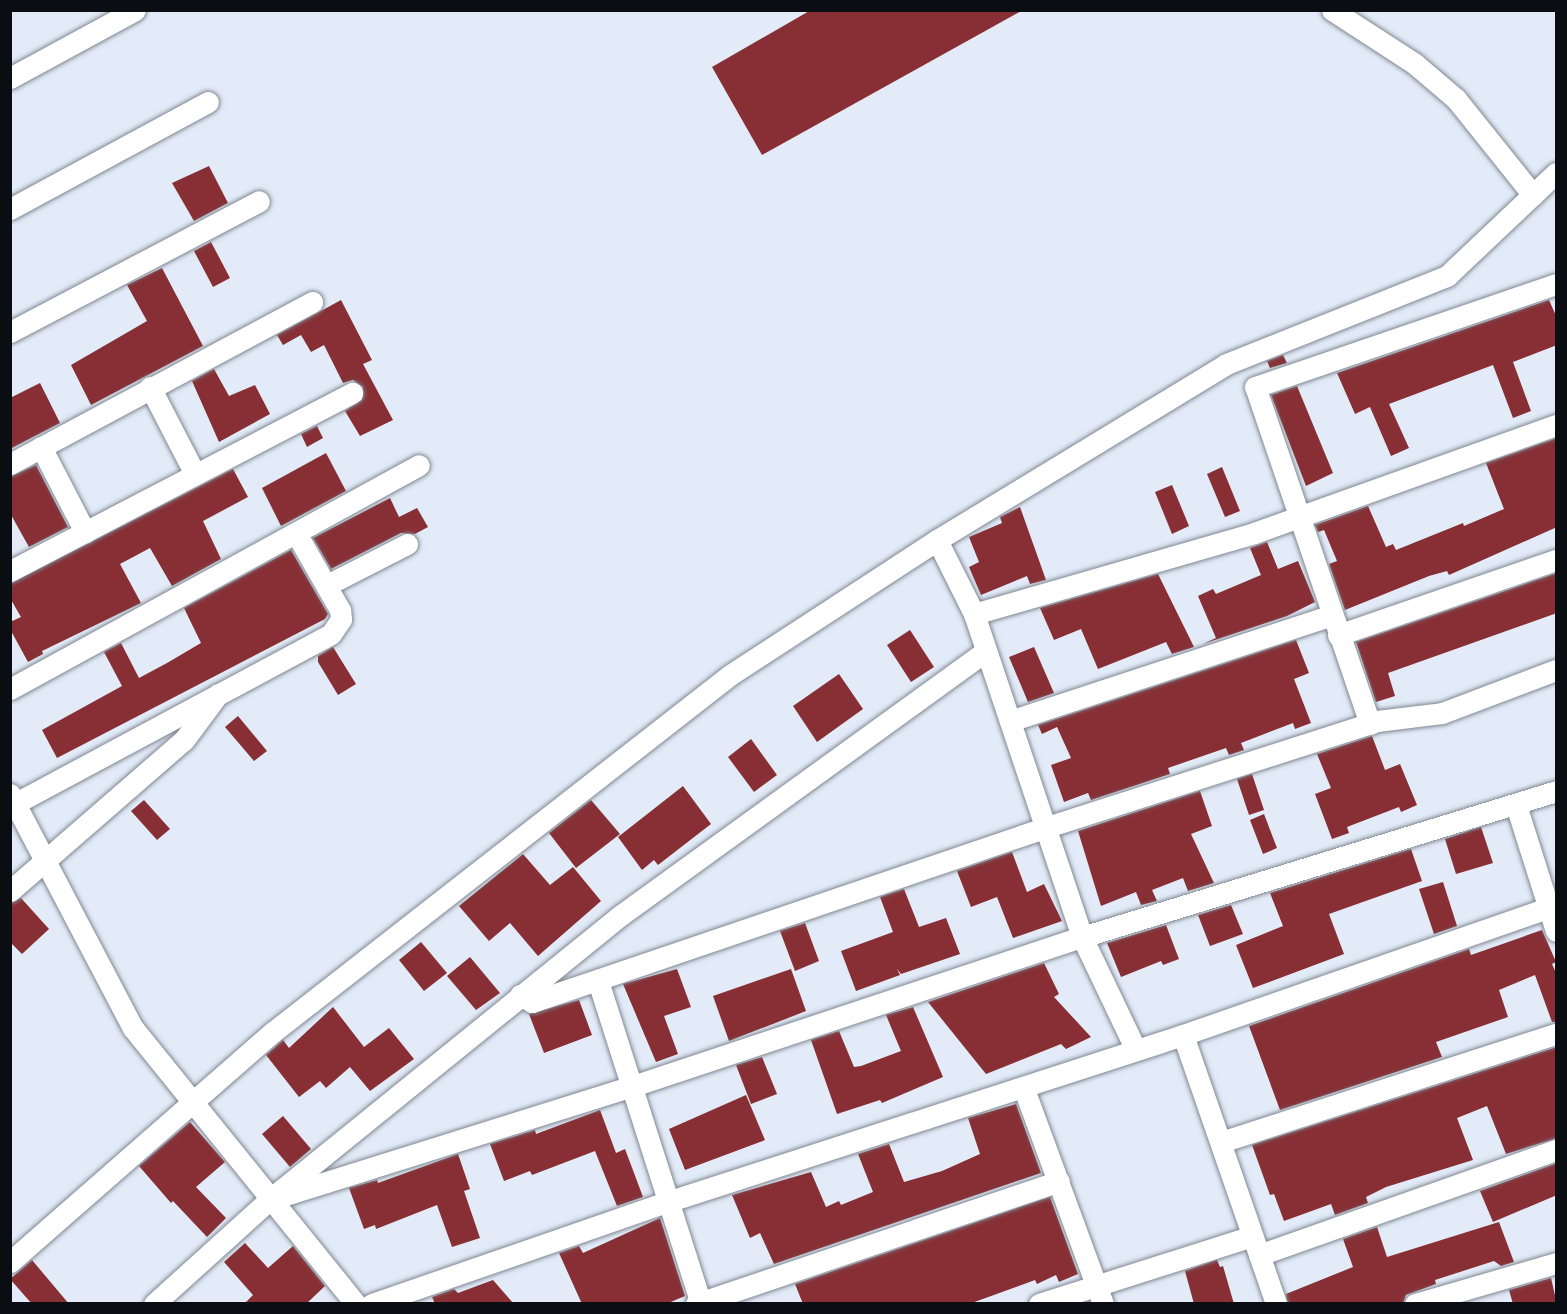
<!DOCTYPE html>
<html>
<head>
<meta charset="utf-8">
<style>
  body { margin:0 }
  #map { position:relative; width:1567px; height:1314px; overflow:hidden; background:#e2ebf7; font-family:"PT Sans",sans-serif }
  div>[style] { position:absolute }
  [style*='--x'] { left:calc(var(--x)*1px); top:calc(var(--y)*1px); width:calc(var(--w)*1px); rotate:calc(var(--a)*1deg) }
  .building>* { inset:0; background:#872f34 }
  .roads { filter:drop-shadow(0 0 2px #7f8792) drop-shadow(0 0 2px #7f8792) }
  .minor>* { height:21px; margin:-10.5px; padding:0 10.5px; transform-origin:10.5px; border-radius:10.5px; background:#fff }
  span { translate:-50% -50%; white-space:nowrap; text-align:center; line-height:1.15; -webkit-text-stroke:6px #e2ebf7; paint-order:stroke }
  .frame { position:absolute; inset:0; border:12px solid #0a0d11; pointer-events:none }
</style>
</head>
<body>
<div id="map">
  <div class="building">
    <i style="clip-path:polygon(811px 10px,1023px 10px,762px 155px,712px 67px)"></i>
    <i style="clip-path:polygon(209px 166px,228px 203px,194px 221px,172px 183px)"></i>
    <i style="clip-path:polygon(211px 242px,230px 278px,213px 287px,194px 251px)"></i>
    <i style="clip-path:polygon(162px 268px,203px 346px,91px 405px,71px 365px,147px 321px,127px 285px)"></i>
    <i style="clip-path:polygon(341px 300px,372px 360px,363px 364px,393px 420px,360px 436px,345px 411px,362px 400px,363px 387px,353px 380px,343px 383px,324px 345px,311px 352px,301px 335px,283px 345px,277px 335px)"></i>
    <i style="clip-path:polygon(1549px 300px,1557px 318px,1557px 345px,1513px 362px,1531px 411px,1513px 418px,1493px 365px,1389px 404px,1409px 448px,1391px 456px,1370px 407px,1355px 414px,1337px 373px)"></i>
    <i style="clip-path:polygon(1283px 355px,1287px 363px,1270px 368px,1267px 361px)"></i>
    <i style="clip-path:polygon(214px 369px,229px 396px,255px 385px,270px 414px,219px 442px,192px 381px)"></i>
    <i style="clip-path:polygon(40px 383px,60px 423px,10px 449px,10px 398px)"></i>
    <i style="clip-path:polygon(1297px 386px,1333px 473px,1306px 486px,1271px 395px)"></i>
    <i style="clip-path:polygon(317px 426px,323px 438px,307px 447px,301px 434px)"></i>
    <i style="clip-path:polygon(1557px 438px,1557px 527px,1449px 575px,1447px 571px,1429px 576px,1345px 610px,1329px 564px,1337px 561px,1324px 530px,1318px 532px,1315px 525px,1368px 506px,1386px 547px,1393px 544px,1396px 550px,1463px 523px,1464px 526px,1504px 509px,1486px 463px)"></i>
    <i style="clip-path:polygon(326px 453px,346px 491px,281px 526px,262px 488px)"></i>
    <i style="clip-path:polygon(36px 465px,68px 527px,29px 547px,10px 513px,10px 477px)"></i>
    <i style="clip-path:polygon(1222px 467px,1240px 511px,1225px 517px,1207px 474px)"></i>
    <i style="clip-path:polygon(233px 469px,248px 497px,203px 521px,221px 559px,172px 586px,150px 548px,120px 564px,141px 603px,42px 651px,43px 654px,28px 662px,10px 629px,10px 622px,21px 617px,10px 598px,10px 584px)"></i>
    <i style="clip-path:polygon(1172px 485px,1189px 526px,1172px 534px,1155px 492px)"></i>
    <i style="clip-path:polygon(390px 498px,399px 517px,417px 508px,428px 527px,415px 534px,401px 533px,331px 569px,313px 538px)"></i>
    <i style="clip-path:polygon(1020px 507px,1046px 580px,1030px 584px,1027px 576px,981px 595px,969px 567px,979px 562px,969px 537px,1002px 523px,1000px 517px)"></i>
    <i style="clip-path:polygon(1267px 542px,1278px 569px,1298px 561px,1315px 602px,1287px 616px,1203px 644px,1216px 638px,1198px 596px,1213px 589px,1216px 594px,1261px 575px,1250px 548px)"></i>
    <i style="clip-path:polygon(291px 550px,328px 614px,325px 619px,57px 758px,42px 730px,122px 686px,104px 652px,121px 643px,139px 678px,167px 663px,201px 643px,184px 608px)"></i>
    <i style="clip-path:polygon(1557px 573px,1557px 613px,1388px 673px,1395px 696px,1376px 702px,1356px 642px)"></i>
    <i style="clip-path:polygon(1158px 574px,1194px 647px,1172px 654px,1166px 642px,1098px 669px,1081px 629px,1054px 640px,1040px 608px)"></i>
    <i style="clip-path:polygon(910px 630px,934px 667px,911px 682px,887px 645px)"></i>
    <i style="clip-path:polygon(1296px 640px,1309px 673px,1294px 679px,1311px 723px,1295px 729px,1293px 723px,1241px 743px,1244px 750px,1229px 755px,1226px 748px,1168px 768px,1170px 774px,1091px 800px,1088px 793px,1064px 802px,1051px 765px,1071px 758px,1057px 727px,1042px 734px,1038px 725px)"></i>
    <i style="clip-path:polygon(333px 647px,356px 684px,338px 695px,318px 662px,318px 656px)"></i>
    <i style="clip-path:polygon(1034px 647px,1054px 693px,1028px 702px,1009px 657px)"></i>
    <i style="clip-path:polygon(839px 674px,863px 709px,817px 742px,793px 706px)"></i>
    <i style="clip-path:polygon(238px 716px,267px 751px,254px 761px,225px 727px)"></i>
    <i style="clip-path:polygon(1372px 736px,1385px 770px,1400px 764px,1417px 805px,1401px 812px,1399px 807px,1347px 827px,1349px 833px,1332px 839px,1315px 794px,1331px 788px,1317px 754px)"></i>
    <i style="clip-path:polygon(751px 739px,777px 775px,754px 792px,728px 757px)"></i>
    <i style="clip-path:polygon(1252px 774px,1264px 810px,1249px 815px,1237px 779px)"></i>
    <i style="clip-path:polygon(683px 786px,711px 824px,658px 865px,654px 860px,642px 870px,618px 837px)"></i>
    <i style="clip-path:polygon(1200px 791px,1212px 826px,1191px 834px,1214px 883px,1188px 891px,1183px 878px,1152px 890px,1157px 901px,1141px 905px,1136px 892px,1101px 906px,1078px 831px)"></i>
    <i style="clip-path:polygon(144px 800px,170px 829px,157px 840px,131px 811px)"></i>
    <i style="clip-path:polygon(591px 800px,620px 834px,576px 868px,549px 833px)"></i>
    <i style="clip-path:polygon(1264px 814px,1277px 848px,1263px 854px,1250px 820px)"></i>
    <i style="clip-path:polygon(1481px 827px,1493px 863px,1456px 874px,1445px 839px)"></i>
    <i style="clip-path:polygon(1411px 849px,1422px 881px,1329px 914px,1344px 954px,1253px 988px,1236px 945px,1283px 926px,1270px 893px)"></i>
    <i style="clip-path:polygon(1012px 852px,1027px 892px,1044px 884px,1062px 921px,1013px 938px,997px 897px,971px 907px,957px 871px)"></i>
    <i style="clip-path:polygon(523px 854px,550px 885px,573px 867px,601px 901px,538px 956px,510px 923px,489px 941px,459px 906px)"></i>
    <i style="clip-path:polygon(1443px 882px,1457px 926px,1434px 934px,1419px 889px)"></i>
    <i style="clip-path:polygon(904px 889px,919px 927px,946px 918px,960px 954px,901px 974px,897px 969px,900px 975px,856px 991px,841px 951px,893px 932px,880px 897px)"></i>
    <i style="clip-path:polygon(21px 898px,49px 929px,22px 954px,10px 942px,10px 903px)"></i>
    <i style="clip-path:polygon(1231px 905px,1243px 934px,1210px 946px,1198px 915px)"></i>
    <i style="clip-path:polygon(805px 923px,819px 961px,795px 971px,780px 931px)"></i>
    <i style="clip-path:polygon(1166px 925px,1179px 959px,1163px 965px,1161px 961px,1121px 977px,1107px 943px)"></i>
    <i style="clip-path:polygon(1542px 930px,1556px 962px,1552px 964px,1557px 975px,1557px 1022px,1552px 1022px,1535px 975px,1499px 990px,1508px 1017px,1436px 1042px,1442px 1057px,1280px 1110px,1249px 1026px,1469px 949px,1471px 955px)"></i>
    <i style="clip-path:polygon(421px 942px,447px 973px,424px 991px,399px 960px)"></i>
    <i style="clip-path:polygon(470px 957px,500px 993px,476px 1010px,447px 976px)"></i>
    <i style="clip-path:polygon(1044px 963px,1059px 994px,1054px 997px,1091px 1037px,1066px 1049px,1061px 1044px,986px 1074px,928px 1002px)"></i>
    <i style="clip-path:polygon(677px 969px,691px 1007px,664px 1016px,678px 1054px,656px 1062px,623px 984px)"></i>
    <i style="clip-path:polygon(791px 969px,806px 1011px,729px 1041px,713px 996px)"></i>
    <i style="clip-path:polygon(579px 1000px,592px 1035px,544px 1053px,529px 1014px)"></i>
    <i style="clip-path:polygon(333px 1007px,364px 1047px,389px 1028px,414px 1059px,370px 1091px,350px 1067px,326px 1088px,320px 1081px,299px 1097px,266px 1055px,283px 1040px,289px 1048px)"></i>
    <i style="clip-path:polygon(913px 1007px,943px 1077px,882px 1103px,880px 1100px,837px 1114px,811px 1040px,839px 1031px,854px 1067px,861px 1066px,901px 1051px,886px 1015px)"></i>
    <i style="clip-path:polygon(1557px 1047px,1557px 1138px,1506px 1154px,1487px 1106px,1457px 1118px,1473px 1160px,1386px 1187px,1366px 1197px,1368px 1203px,1335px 1215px,1331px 1204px,1284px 1221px,1274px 1194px,1270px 1195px,1252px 1145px)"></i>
    <i style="clip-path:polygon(762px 1057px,777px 1094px,751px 1104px,736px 1065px)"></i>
    <i style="clip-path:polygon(746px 1095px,765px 1140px,685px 1170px,669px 1129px)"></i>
    <i style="clip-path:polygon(1016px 1104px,1041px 1173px,774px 1264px,760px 1233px,750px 1238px,732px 1195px,811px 1172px,826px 1207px,839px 1201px,841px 1205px,873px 1192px,858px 1154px,889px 1144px,904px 1182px,942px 1171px,980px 1154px,968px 1118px)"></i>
    <i style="clip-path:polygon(600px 1110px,616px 1153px,625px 1149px,643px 1197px,617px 1206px,595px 1151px,532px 1175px,530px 1171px,504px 1181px,490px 1144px,535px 1130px,536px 1134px)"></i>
    <i style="clip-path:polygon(283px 1116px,311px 1149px,290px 1167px,262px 1134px)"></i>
    <i style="clip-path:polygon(190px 1122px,225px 1162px,196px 1187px,226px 1218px,207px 1237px,173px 1201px,171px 1203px,139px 1166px)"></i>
    <i style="clip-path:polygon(458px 1154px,470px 1189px,464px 1191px,480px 1238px,452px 1247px,437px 1205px,376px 1229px,375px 1225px,364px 1229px,349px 1188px,377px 1180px,378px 1183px)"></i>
    <i style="clip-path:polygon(1557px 1163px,1557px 1195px,1493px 1222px,1480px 1191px)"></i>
    <i style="clip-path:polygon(1050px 1197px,1078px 1274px,1059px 1282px,1056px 1275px,1037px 1284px,1035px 1280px,969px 1304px,803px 1304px,795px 1284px)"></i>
    <i style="clip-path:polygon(660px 1218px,685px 1296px,666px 1304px,582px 1304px,559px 1253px,579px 1246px,583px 1253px)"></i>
    <i style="clip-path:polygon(1499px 1222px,1514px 1262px,1501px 1266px,1494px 1261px,1435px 1280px,1436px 1284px,1406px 1295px,1403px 1304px,1288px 1304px,1286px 1294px,1353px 1267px,1343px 1239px,1377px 1227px,1387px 1257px)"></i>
    <i style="clip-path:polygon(245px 1243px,268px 1268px,293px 1246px,325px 1286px,306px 1304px,244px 1304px,253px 1295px,224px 1262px)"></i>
    <i style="clip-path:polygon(32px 1260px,69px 1304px,32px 1304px,10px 1279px)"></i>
    <i style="clip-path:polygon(1217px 1260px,1220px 1267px,1223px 1266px,1234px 1304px,1194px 1304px,1185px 1271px)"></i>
    <i style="clip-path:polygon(1551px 1278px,1557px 1304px,1513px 1304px,1509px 1290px)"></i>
    <i style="clip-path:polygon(493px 1280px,514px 1304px,435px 1304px,432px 1297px,454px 1289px,458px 1293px)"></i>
  </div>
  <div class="roads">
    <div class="minor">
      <i style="--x:1332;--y:10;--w:99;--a:33"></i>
      <i style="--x:1415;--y:64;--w:54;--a:40.5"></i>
      <i style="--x:1456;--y:99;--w:123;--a:51.3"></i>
      <i style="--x:10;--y:78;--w:142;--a:-28.5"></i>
      <i style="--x:10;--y:209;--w:225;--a:-28.4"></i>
      <i style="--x:10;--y:332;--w:281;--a:-27.7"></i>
      <i style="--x:150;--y:387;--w:98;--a:62.7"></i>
      <i style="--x:41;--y:447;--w:96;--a:62.6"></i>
      <i style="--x:10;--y:464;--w:343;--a:-28.2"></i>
      <i style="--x:937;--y:540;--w:83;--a:63.4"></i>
      <i style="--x:974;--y:614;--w:341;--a:71.5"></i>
      <i style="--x:1082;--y:937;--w:125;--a:64.5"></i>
      <i style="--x:10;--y:571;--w:386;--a:-27.5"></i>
      <i style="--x:327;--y:585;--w:90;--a:-27.1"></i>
      <i style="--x:974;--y:614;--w:291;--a:-16.1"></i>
      <i style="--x:1254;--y:533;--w:321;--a:-19.7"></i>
      <i style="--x:1338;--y:635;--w:231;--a:-19"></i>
      <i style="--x:10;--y:689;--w:466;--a:-28.7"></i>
      <i style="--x:1010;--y:721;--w:339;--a:-18.2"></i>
      <i style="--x:1370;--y:724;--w:356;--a:-108.8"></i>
      <i style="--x:1255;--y:387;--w:318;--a:-18.9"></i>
      <i style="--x:10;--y:794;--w:264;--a:62.3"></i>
      <i style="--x:133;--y:1028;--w:355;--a:51.1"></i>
      <i style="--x:16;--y:803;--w:357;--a:-28.2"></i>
      <i style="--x:331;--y:634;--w:18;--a:-56"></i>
      <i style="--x:341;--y:619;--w:9;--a:-96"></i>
      <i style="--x:340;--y:610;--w:86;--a:-119.8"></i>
      <i style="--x:1516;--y:805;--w:132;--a:72.4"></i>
      <i style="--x:10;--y:891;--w:230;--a:-41"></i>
      <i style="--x:184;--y:740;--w:57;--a:-53.5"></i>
      <i style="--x:598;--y:981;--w:339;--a:72.3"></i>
      <i style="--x:520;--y:995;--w:14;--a:30"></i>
      <i style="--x:532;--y:1002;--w:544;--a:-18.77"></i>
      <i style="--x:1047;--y:827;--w:347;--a:-17.8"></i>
      <i style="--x:1377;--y:721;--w:65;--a:-7"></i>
      <i style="--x:1442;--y:713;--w:122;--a:-20.7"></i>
      <i style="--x:1183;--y:1035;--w:285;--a:70.9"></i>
      <i style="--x:1024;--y:1089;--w:229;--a:69.8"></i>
      <i style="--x:1221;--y:1142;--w:352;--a:-17.9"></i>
      <i style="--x:269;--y:1200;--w:378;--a:-17.4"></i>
      <i style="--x:630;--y:1087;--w:476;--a:-18.4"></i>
      <i style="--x:1082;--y:937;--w:496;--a:-17.1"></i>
      <i style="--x:1259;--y:1255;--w:315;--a:-19.5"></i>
      <i style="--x:10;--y:1262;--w:349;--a:-41.2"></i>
      <i style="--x:273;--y:1032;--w:580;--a:-38"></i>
      <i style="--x:730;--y:675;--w:247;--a:-33.1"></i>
      <i style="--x:937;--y:540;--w:338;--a:-31.3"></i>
      <i style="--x:1226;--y:364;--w:238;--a:-21.7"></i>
      <i style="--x:1447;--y:276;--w:150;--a:-43.4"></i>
      <i style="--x:154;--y:1304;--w:155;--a:-42.1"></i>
      <i style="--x:269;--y:1200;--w:453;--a:-39"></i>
      <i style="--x:621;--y:915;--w:450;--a:-35.9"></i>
      <i style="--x:372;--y:1304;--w:315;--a:-19.1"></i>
      <i style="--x:670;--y:1201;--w:539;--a:-17.93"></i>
      <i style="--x:1183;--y:1035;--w:395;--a:-19.2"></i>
      <i style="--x:696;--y:1304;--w:383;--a:-18.7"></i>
      <i style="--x:1039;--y:1304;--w:224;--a:-17.7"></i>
      <i style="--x:1415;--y:1304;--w:147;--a:-16.2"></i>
    </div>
  </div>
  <div class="frame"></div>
</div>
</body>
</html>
